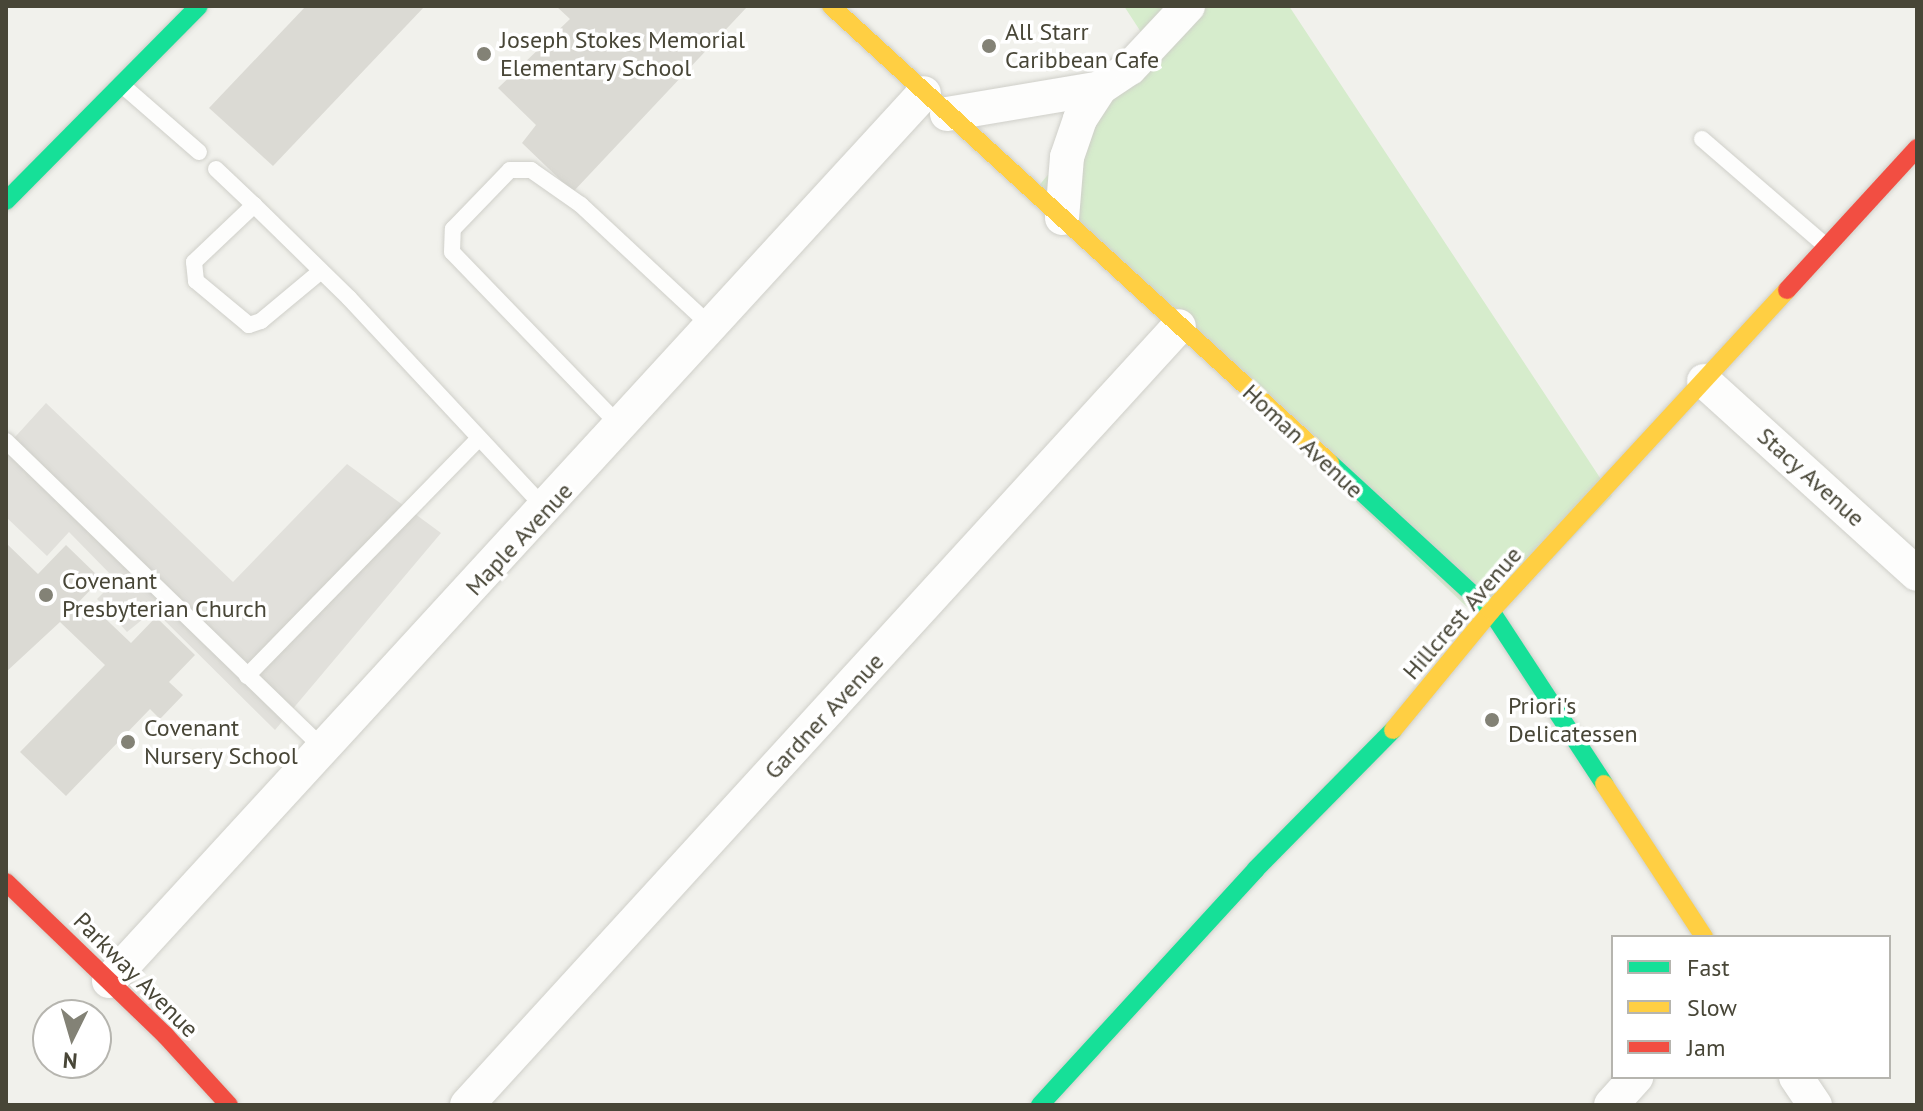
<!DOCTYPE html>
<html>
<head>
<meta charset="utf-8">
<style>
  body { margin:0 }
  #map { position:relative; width:1923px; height:1111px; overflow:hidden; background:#f1f1ec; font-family:"PT Sans",sans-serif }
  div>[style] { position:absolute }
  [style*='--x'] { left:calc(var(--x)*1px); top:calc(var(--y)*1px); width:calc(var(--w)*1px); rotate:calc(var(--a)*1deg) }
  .green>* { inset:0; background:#d6eccc }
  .parking>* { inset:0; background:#e1e0db }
  .building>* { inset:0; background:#dbdad4 }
  .roads { filter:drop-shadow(0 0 2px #cfcfc9) drop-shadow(0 0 2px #cfcfc9) }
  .lane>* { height:16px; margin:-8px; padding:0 8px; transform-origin:8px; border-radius:8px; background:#fdfdfc }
  .street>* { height:34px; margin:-17px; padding:0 17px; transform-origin:17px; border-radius:17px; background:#fdfdfc }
  .fast>* { height:18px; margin:-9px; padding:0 9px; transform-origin:9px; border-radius:9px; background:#16e098 }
  .slow>* { height:18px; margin:-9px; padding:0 9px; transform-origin:9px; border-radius:9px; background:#ffcf43 }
  .jam>* { height:18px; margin:-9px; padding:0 9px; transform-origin:9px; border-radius:9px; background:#f24e42 }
  .dots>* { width:22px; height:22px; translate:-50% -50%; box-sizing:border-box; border:4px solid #fff; border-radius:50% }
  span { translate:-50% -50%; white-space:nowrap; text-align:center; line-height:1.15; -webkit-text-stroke:7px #fff; paint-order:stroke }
  .poi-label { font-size:24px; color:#484637 }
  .left { translate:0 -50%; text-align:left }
  .street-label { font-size:24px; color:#484637 }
  .frame { position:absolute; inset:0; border:8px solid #484637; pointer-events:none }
  .legend { position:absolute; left:1611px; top:935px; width:280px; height:144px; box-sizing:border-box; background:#fff; border:2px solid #b6b5af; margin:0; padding:10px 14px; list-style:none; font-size:24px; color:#484637 }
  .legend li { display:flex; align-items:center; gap:16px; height:40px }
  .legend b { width:40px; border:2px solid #b6b5af }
  .north { position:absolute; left:32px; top:999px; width:80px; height:80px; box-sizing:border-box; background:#fff; border:2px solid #b6b5af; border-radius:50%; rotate:185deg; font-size:22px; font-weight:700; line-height:32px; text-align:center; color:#484637 }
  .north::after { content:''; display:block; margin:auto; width:28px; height:36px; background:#838276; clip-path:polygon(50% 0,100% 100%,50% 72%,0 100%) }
</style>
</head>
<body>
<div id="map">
  <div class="green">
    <i style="clip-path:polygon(1124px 6px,1289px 6px,1612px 496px,1487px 626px,1032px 194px,1152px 49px)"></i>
  </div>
  <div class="parking">
    <i style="clip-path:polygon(46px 403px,233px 582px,347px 464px,441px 533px,275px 730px,154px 610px,127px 632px,97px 599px,116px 580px,69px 532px,47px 556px,6px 517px,6px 447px)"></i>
  </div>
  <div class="building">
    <i style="clip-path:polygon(306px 6px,425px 6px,273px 166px,209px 108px)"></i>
    <i style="clip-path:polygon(556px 6px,746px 6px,747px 7px,573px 192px,522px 143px,536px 125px,498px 88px,570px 19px)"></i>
    <i style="clip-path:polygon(6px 543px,38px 574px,66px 545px,101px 579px,70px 611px,76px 618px,90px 604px,131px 643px,156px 617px,195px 655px,169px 682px,183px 695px,160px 719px,150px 709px,66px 796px,20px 752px,105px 665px,60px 622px,6px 672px)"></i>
  </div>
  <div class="roads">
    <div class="lane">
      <i style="--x:122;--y:85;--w:102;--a:41"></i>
      <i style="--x:1702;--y:139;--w:164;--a:40.8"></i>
      <i style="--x:216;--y:169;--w:52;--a:43.5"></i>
      <i style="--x:321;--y:271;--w:78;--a:140.2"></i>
      <i style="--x:261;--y:321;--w:13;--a:162"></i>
      <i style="--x:249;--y:325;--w:69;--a:-140.3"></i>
      <i style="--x:196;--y:281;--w:19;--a:-96"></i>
      <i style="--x:194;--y:262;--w:83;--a:-43.5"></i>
      <i style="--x:254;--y:205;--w:133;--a:44.4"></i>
      <i style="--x:349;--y:298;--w:289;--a:47"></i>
      <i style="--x:621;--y:427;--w:243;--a:-134"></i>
      <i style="--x:452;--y:252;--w:23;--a:-88"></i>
      <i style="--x:453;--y:229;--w:82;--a:-46"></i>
      <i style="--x:510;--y:170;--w:21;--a:0"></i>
      <i style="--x:531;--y:170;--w:61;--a:35"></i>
      <i style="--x:581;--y:205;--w:180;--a:43"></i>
      <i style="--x:6;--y:441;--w:443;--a:44.1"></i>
      <i style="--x:247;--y:676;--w:332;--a:-45.7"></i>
    </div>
    <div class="street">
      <i style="--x:947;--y:114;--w:155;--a:-9.6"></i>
      <i style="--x:1100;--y:88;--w:36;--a:-34"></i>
      <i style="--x:1130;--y:68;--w:85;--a:-46.9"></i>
      <i style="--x:1062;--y:218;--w:61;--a:-85.3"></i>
      <i style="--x:1067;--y:157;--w:40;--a:-71.1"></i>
      <i style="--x:1080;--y:119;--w:37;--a:-57"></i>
      <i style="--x:1704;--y:381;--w:287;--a:42.2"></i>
      <i style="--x:109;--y:981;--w:1205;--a:-47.45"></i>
      <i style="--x:1796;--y:1077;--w:34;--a:56"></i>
      <i style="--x:467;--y:1105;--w:1055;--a:-47.57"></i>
      <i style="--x:1611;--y:1105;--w:38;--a:-48"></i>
    </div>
    <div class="fast">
      <i style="--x:6;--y:201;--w:274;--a:-45.3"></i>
      <i style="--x:1330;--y:463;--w:219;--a:42.6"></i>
      <i style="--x:1491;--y:611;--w:207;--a:56.8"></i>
      <i style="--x:1040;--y:1105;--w:320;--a:-47.5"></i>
      <i style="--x:1256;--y:869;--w:195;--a:-45.4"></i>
    </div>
    <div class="slow">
      <i style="--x:831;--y:6;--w:677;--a:42.48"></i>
      <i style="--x:1393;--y:730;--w:154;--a:-50.5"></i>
      <i style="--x:1491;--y:611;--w:437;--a:-47.3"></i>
      <i style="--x:1604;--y:784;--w:183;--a:56.8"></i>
    </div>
    <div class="jam">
      <i style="--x:1787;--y:290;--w:193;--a:-47.5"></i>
      <i style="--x:6;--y:882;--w:221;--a:43.9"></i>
      <i style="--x:165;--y:1035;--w:95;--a:47.6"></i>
    </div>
  </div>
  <div class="dots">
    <i style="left:989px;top:46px;background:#838276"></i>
    <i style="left:484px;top:54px;background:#838276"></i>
    <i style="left:46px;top:595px;background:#838276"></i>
    <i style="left:1492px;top:720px;background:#838276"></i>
    <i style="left:128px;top:742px;background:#838276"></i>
  </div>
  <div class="poi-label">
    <span class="left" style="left:1005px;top:46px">All Starr<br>Caribbean Cafe</span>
    <span class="left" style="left:500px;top:54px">Joseph Stokes Memorial<br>Elementary School</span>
    <span class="left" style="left:62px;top:595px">Covenant<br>Presbyterian Church</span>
    <span class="left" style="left:1508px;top:720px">Priori's<br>Delicatessen</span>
    <span class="left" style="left:144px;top:742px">Covenant<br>Nursery School</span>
  </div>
  <div class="street-label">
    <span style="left:1303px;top:441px;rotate:43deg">Homan Avenue</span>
    <span style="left:1811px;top:477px;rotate:42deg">Stacy Avenue</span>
    <span style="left:519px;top:539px;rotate:-47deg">Maple Avenue</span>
    <span style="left:1462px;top:613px;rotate:-49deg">Hillcrest Avenue</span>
    <span style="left:824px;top:716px;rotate:-47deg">Gardner Avenue</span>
    <span style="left:136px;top:975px;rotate:45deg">Parkway Avenue</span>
  </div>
  <div class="frame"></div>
  <ul class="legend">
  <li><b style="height:10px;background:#16e098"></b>Fast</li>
  <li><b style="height:10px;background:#ffcf43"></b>Slow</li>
  <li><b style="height:10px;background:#f24e42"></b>Jam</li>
  </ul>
  <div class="north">N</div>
</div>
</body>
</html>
